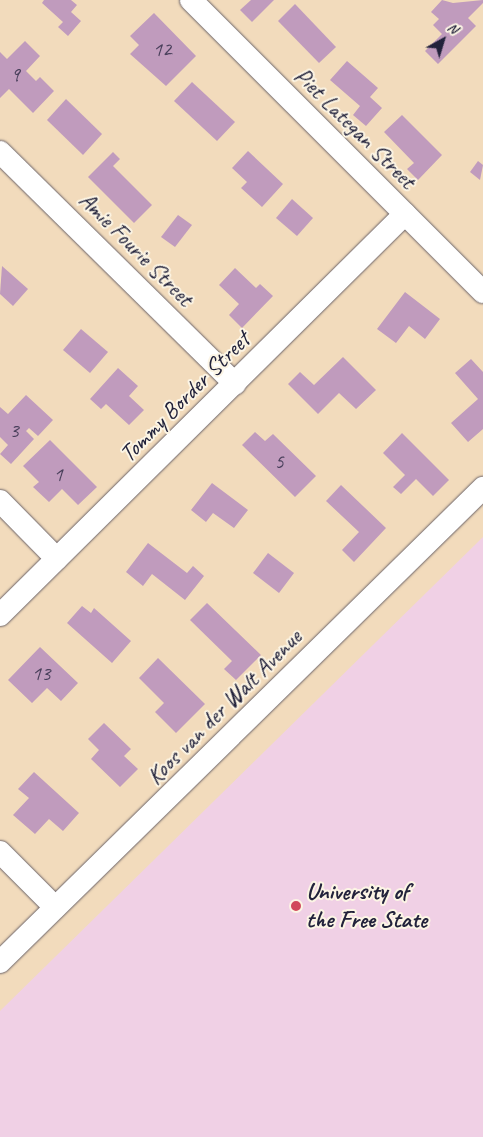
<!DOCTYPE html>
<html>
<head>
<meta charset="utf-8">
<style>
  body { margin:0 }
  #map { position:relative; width:483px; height:1137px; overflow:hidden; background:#f2dbbc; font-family:Caveat,sans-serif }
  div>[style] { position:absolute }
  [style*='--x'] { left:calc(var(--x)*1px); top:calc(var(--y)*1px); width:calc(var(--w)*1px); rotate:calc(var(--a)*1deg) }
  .built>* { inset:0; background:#f0d0e5 }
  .building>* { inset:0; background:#c09bbd }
  .roads { filter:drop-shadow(0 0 1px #6b6368) drop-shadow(0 0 1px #6b6368) }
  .minor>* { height:22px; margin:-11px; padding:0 11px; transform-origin:11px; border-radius:11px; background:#fff }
  .dots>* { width:14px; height:14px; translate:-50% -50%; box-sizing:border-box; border:2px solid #fcf5e5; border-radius:50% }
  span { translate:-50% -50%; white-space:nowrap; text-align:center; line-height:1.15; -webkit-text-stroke:4px #fcf5e5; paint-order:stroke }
  .number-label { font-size:21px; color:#4a405c }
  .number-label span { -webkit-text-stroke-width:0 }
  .street-label { font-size:24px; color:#22223b }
  .poi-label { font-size:24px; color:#22223b; font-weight:700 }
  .left { translate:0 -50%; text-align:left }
  .north { position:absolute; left:418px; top:15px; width:50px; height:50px; -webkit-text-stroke:4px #fcf5e5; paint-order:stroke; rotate:39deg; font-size:14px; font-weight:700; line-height:20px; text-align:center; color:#22223b }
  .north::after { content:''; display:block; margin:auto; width:18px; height:22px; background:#22223b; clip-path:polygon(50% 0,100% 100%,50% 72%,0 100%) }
</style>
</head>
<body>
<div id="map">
  <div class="built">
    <i style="clip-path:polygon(483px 537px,483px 1137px,0 1137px,0 1011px)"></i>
  </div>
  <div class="building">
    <i style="clip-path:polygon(44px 0,71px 0,77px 5px,71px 12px,81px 21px,68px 36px,58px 27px,63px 22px,42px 3px)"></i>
    <i style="clip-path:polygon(251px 0,274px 0,252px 22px,240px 10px)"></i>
    <i style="clip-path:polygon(442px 0,453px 3px,483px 0,483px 3px,468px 18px,476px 26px,438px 64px,425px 51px,442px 34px,433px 25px,439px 19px,431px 12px)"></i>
    <i style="clip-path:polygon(295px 4px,336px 47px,319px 63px,278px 21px)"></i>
    <i style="clip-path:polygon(154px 13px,196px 56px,166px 86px,130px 54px,139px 45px,130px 36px)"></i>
    <i style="clip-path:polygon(25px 41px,40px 56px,26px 71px,36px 81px,40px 77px,54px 91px,33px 113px,9px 89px,0 98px,0 52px,7px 59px)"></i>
    <i style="clip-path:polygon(347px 61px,378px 88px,370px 97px,382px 108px,366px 126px,353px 115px,360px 106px,330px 80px)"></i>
    <i style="clip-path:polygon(192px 82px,235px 122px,217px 141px,174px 101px)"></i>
    <i style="clip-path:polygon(66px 99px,102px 134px,83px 155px,47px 120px)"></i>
    <i style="clip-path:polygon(402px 115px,442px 155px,418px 180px,407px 169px,414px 163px,384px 132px)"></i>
    <i style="clip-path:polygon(248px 151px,283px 184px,262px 207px,241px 188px,247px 182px,232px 168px)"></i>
    <i style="clip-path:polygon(113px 152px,120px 159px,113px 166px,152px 205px,134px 223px,88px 177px)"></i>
    <i style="clip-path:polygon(478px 161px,483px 165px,480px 180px,470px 172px)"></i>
    <i style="clip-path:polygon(292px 199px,313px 218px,297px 236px,276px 218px)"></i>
    <i style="clip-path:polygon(178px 215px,192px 225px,175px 247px,161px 237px)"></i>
    <i style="clip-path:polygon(2px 266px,28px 289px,13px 306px,0 294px)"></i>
    <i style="clip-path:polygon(235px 268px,256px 288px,260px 284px,273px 296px,242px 328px,229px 315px,239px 304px,219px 285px)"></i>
    <i style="clip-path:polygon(405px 292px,440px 319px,425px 339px,409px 326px,396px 343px,377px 329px)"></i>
    <i style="clip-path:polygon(81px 329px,108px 352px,90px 373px,63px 350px)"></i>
    <i style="clip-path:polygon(343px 357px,376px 390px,356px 409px,339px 393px,318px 414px,288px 384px,300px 372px,314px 385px)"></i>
    <i style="clip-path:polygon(471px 359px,483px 372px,483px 429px,468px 442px,451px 423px,478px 399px,455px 373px)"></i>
    <i style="clip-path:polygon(118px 368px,138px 386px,129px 396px,144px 410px,129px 425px,106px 404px,101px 409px,90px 399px)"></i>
    <i style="clip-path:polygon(26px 395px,53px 420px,38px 436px,29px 428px,26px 431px,34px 439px,11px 464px,0 454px,8px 445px,0 437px,0 407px,8px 414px)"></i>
    <i style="clip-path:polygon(255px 432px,265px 441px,273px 434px,316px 476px,295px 497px,242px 445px)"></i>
    <i style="clip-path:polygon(402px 433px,449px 480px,433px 496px,416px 479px,401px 494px,393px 487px,405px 475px,383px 453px)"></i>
    <i style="clip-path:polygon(50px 440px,97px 487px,78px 505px,62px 489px,49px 502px,33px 487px,39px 482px,23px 466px)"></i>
    <i style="clip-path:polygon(212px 483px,248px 510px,234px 528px,213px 513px,206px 522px,191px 510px)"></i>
    <i style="clip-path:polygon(341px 485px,386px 528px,354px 562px,342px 550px,359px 532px,326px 501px)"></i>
    <i style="clip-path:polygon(148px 543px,187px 573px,193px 566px,204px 576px,185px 600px,152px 574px,143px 586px,126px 572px)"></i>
    <i style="clip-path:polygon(268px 553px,294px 573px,279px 593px,253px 573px)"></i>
    <i style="clip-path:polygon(207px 603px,261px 655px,236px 680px,224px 669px,232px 661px,190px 620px)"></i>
    <i style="clip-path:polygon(82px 606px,91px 613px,94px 608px,131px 641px,112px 663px,67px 623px)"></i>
    <i style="clip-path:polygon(40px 647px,78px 683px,61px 701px,47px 688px,32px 703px,8px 680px)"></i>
    <i style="clip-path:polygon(158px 658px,205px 704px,176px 733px,155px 712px,164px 703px,139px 678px)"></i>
    <i style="clip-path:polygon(104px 723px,131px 749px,124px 756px,138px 769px,120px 787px,91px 759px,99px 750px,88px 739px)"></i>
    <i style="clip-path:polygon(34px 772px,79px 813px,63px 831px,49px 819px,35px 834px,13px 815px,29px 798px,18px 789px)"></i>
  </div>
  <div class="roads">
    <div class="minor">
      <i style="--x:191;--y:0;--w:413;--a:45"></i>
      <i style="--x:0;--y:152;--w:330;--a:44.6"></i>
      <i style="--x:0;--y:501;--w:81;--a:45.5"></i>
      <i style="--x:0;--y:615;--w:570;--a:-44.72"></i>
      <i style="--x:0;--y:852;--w:78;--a:45"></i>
      <i style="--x:0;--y:962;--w:677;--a:-44.46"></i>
    </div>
  </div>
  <div class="dots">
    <i style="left:296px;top:906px;background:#d1495b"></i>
  </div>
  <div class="number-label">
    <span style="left:162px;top:49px">12</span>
    <span style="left:15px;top:74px">9</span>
    <span style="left:14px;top:430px">3</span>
    <span style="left:279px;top:461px">5</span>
    <span style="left:58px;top:474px">1</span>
    <span style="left:41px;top:673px">13</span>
  </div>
  <div class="street-label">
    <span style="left:355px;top:128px;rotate:45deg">Piet Lategan Street</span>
    <span style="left:136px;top:249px;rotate:45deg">Amie Fourie Street</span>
    <span style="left:185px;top:397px;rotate:-45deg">Tommy Border Street</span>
    <span style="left:224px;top:707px;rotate:-45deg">Koos van der Walt Avenue</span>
  </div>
  <div class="poi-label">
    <span class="left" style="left:306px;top:906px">University of<br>the Free State</span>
  </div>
  <div class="north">N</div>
</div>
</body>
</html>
